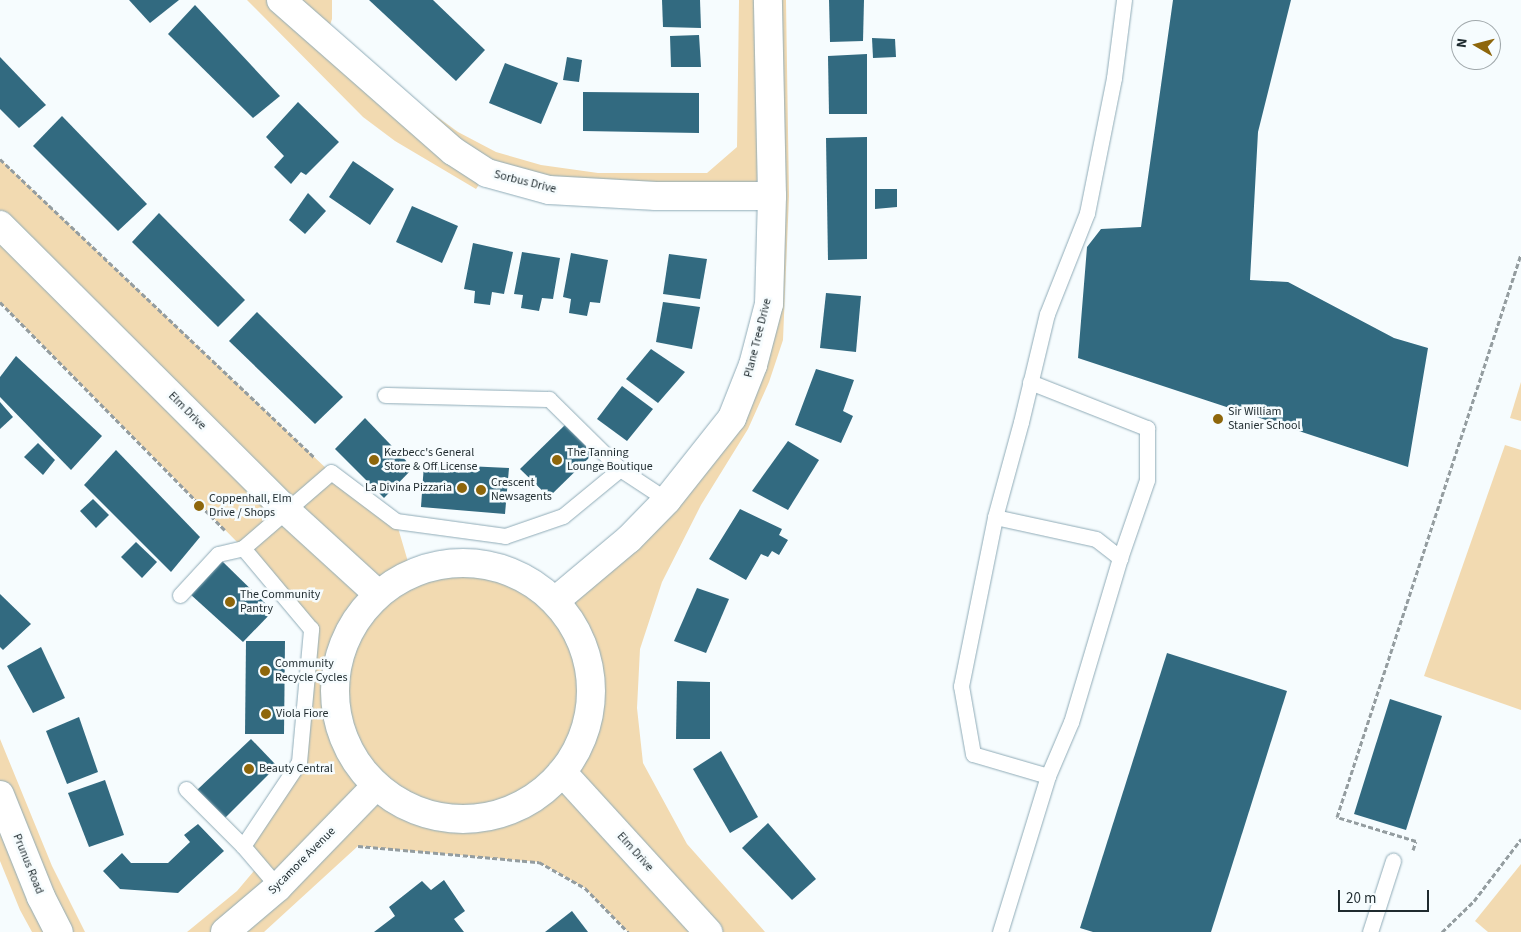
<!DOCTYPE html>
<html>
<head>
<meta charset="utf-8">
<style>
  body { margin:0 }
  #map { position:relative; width:1521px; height:932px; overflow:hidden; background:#f6fcfe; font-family:"Source Sans 3",sans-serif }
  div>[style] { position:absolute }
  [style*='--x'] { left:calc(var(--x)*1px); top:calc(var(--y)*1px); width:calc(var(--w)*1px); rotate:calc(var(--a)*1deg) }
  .green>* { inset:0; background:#f2dab1 }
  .building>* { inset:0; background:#326a80 }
  .path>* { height:3px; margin-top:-1.5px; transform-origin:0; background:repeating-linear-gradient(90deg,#949da0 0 5px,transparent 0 7.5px) }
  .roads { filter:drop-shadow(0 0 1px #8fabb7) drop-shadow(0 0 1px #8fabb7) }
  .service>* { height:15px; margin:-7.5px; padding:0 7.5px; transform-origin:7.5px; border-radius:7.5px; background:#fff }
  .minor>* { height:28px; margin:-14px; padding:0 14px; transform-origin:14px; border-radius:14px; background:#fff }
  .tertiary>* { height:28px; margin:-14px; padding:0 14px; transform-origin:14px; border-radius:14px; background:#fff }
  .tertiary>.ring { margin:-14px; padding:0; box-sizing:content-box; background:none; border:28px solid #fff; border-radius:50% }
  .dots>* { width:14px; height:14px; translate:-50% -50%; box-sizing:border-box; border:2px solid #f6fcfe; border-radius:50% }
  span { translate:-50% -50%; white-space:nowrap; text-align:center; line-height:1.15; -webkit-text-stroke:5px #f6fcfe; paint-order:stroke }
  .street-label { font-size:12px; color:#1f2b2f }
  .poi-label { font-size:12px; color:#1f2b2f }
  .left { translate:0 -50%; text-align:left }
  .right { translate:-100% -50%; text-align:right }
  .north { position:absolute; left:1451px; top:20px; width:50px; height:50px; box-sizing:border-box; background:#f6fcfe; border:1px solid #a0a8ab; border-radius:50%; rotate:278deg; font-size:14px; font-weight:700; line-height:20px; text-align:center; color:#1f2b2f }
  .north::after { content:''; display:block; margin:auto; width:18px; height:22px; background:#8e660b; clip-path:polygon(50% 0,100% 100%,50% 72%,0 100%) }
  .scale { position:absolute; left:1338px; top:890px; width:91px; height:22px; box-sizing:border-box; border:2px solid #1f2b2f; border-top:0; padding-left:6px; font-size:15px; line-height:18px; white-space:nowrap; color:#1f2b2f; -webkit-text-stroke:4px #f6fcfe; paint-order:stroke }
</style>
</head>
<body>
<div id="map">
  <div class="green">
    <i style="clip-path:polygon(247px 0,332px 0,332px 19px,330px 25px,362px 56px,414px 100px,458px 132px,496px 152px,541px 165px,598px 173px,707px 173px,737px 147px,739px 0,786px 0,789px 196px,783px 340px,769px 382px,748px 429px,701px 505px,662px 582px,640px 649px,637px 708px,643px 763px,687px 844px,765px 932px,628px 932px,585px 888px,539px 862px,358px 846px,264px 932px,187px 932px,237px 891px,259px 865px,243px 846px,299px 762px,310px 629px,243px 548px,0 302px,0 159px,330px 472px,396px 521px,411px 572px,449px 563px,488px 564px,524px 577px,555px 601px,629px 539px,753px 365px,772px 197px,487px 173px,476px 189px,395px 141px,363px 117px)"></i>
    <i style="clip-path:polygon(1521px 382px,1521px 421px,1510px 418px)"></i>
    <i style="clip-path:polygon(1505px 445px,1521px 450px,1521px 710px,1424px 676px)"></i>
    <i style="clip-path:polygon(0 739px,52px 866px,85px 932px,32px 932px,20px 910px,0 861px)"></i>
    <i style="clip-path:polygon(1521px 864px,1521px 932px,1488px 932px,1475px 921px)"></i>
  </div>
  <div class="building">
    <i style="clip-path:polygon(129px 0,179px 0,150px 23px)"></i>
    <i style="clip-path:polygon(369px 0,433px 0,485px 50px,456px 81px)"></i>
    <i style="clip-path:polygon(662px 0,700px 0,701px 28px,663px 27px)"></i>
    <i style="clip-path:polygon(829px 0,864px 0,863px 41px,830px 42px)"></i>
    <i style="clip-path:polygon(1173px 0,1291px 0,1258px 132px,1250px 280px,1288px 282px,1394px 338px,1428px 348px,1408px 467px,1078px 358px,1087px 247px,1101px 229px,1141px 227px)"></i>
    <i style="clip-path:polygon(195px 5px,280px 96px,253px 118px,168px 34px)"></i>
    <i style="clip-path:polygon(699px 35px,701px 67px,671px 67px,670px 36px)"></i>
    <i style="clip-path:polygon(872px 38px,895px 39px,896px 57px,873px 58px)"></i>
    <i style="clip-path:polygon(867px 54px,867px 114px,829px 114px,828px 56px)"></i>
    <i style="clip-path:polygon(0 57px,46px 105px,19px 128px,0 109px)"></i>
    <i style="clip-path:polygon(567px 57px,582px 60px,579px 82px,563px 80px)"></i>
    <i style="clip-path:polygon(505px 63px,558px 83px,541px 124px,489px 103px)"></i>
    <i style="clip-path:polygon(583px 92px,699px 93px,699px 133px,583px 131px)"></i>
    <i style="clip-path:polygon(298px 102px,339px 142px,306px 175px,301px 172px,291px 184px,274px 167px,284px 156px,266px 137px)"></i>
    <i style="clip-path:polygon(62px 116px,147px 204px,118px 231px,33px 146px)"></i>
    <i style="clip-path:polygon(867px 137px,867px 259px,828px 260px,826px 138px)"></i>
    <i style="clip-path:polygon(353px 161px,394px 189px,370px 225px,329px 197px)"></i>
    <i style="clip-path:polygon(875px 189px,897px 189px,897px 207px,875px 209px)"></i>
    <i style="clip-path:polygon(308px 193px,326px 211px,305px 234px,289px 220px)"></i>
    <i style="clip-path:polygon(412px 206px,458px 226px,442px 263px,396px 242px)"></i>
    <i style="clip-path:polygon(159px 213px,245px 300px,218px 327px,132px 242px)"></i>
    <i style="clip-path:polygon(473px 243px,513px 252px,504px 294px,492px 292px,490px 305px,474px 303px,475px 291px,464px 289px)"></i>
    <i style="clip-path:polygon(522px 252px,560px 258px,553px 299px,542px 298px,539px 311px,521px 308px,523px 295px,514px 294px)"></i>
    <i style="clip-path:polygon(571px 253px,608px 260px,600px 303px,590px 302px,587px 316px,569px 313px,571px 299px,563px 297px)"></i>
    <i style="clip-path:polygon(669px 254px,707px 259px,700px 299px,663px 294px)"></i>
    <i style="clip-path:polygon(826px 293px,861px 296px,856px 352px,820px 348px)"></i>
    <i style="clip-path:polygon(663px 302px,700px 307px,692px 349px,656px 342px)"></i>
    <i style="clip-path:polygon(257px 312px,343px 397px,315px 424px,229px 341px)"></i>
    <i style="clip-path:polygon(651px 349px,685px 372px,658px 403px,626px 379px)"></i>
    <i style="clip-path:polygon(16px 356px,102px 436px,71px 470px,0 397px,0 377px)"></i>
    <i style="clip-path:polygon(816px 369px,854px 380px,843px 411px,853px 416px,841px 443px,795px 425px)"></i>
    <i style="clip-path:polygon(622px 386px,653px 409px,627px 441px,597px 419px)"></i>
    <i style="clip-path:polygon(0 402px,13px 417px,0 429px)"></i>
    <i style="clip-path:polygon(365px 418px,413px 468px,384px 498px,335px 449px)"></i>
    <i style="clip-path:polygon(566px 424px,595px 452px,549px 497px,520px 469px)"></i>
    <i style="clip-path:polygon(788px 441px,819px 460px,788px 510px,752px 491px)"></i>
    <i style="clip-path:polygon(38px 443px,55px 460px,43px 475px,24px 457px)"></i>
    <i style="clip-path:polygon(116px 450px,200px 537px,171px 572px,84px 485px)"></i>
    <i style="clip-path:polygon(424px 464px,509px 468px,505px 514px,421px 507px)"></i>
    <i style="clip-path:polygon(93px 499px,109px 515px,96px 528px,80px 511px)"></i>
    <i style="clip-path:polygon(740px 509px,782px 529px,779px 535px,788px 540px,779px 555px,772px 551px,768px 557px,761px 554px,746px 580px,709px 559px)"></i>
    <i style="clip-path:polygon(136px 542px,157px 562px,142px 578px,121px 557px)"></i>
    <i style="clip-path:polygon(222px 561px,273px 611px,243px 642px,190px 594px)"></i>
    <i style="clip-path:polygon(697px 588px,729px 599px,706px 653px,674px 641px)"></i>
    <i style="clip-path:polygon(0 594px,31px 624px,3px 650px,0 647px)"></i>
    <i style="clip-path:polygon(246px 641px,285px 641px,284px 734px,245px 734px)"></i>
    <i style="clip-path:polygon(41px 647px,65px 698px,33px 713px,7px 666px)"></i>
    <i style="clip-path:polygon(1167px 653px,1287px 691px,1211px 932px,1093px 932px,1080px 928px)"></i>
    <i style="clip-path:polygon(677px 681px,710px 682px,710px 739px,676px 739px)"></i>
    <i style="clip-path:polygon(1390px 699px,1442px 716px,1406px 830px,1354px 814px)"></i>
    <i style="clip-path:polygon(79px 717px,98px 772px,67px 784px,46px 731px)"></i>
    <i style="clip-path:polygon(251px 739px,277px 766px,224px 819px,197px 790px)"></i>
    <i style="clip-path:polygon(721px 751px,758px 817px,730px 833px,693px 769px)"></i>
    <i style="clip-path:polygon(105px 780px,124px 835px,89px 847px,68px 793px)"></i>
    <i style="clip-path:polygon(768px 823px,816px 879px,792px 900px,742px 848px)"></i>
    <i style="clip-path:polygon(198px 824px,224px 851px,178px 893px,120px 889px,103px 871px,122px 853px,131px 863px,168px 863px,190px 842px,184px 835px)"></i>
    <i style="clip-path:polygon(444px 880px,465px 911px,454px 919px,464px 932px,374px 932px,395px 916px,389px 907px,422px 881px,431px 890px)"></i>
    <i style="clip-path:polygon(572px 911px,588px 932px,545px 932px)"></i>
  </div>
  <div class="path">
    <i style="--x:0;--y:159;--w:433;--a:43.5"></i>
    <i style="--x:0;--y:302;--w:320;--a:45.4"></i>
    <i style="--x:358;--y:846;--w:182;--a:5.1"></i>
    <i style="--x:539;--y:862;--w:53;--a:29.5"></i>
    <i style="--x:585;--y:888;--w:62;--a:45.7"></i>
    <i style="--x:1413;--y:850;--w:9;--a:-72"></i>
    <i style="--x:1416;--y:841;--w:83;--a:-163.1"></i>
    <i style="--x:1337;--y:817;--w:592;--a:-71.9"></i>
    <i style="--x:1442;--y:932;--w:45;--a:-44.1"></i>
    <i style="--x:1474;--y:901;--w:78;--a:-52.8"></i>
  </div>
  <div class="roads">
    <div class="service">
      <i style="--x:1030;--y:382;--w:126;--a:21.5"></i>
      <i style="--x:1147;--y:428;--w:52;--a:90"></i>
      <i style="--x:1147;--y:480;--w:83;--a:109.1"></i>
      <i style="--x:385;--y:395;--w:164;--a:1.4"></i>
      <i style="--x:549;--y:399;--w:100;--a:44.6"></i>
      <i style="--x:995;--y:517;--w:103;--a:12.3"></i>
      <i style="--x:1096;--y:539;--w:31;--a:38"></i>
      <i style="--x:1120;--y:558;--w:171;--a:106.6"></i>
      <i style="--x:1071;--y:722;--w:59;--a:113.1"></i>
      <i style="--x:1048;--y:776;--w:163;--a:107.1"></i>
      <i style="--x:180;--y:595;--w:56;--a:-47.2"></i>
      <i style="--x:218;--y:554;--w:26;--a:-13"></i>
      <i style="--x:1048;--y:776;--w:78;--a:-163.7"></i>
      <i style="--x:973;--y:754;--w:69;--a:-100"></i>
      <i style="--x:961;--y:686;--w:172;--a:-78.6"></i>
      <i style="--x:995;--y:517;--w:98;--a:-74.7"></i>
      <i style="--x:1021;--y:422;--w:111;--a:-76.5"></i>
      <i style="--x:1047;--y:314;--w:109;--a:-68.4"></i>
      <i style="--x:1087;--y:213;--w:138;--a:-78.7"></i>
      <i style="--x:1114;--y:78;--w:79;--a:-82.7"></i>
      <i style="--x:186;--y:789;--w:81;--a:45"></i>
      <i style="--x:278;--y:887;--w:54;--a:-130.5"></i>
      <i style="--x:243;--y:846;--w:101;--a:-56.3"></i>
      <i style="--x:299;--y:762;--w:134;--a:-84.8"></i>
      <i style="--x:311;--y:629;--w:106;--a:-130"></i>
      <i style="--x:243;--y:548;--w:116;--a:-40.8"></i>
      <i style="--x:331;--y:472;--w:81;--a:37"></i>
      <i style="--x:396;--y:521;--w:110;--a:7.8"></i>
      <i style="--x:505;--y:536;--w:61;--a:-19"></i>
      <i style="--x:563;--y:516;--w:74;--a:-39.5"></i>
      <i style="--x:620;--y:469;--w:56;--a:33.4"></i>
      <i style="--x:1370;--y:932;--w:75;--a:-72.1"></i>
    </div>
    <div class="minor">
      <i style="--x:281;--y:0;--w:229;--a:41.3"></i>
      <i style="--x:453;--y:151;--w:40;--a:32.9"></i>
      <i style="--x:487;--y:173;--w:64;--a:15.3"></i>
      <i style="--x:549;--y:190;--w:107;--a:3.2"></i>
      <i style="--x:656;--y:196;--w:116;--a:0"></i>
      <i style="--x:555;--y:601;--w:97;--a:-40"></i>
      <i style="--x:629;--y:539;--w:54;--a:-45.7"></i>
      <i style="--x:667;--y:500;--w:105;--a:-51.6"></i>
      <i style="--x:732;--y:418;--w:57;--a:-68.4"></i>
      <i style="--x:753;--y:365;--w:63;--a:-75.3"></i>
      <i style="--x:769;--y:304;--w:108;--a:-88.4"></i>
      <i style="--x:772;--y:196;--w:196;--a:-91.2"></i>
      <i style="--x:0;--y:795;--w:110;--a:68.1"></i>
      <i style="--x:41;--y:897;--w:39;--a:63"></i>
      <i style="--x:225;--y:932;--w:70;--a:-40.3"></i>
      <i style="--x:278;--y:887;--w:139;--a:-45.9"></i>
    </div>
    <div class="tertiary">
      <i style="--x:0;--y:225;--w:405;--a:44.9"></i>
      <i style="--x:287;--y:511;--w:123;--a:42.4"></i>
      <i class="ring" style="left:335px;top:563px;width:228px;height:228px"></i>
      <i style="--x:562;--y:772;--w:217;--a:47.6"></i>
    </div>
  </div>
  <div class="dots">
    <i style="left:1218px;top:419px;background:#8e660b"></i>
    <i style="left:374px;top:460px;background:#8e660b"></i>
    <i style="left:557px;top:460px;background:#8e660b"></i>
    <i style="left:462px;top:488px;background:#8e660b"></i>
    <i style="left:481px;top:490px;background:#8e660b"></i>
    <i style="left:199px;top:506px;background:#8e660b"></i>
    <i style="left:230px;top:602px;background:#8e660b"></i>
    <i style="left:265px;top:671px;background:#8e660b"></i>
    <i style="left:266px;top:714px;background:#8e660b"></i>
    <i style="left:249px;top:769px;background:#8e660b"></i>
  </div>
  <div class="street-label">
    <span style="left:525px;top:182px;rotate:14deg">Sorbus Drive</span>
    <span style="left:758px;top:338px;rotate:-76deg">Plane Tree Drive</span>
    <span style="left:187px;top:411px;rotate:45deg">Elm Drive</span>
    <span style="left:635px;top:852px;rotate:48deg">Elm Drive</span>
    <span style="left:302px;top:861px;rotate:-45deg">Sycamore Avenue</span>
    <span style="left:28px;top:864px;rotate:68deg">Prunus Road</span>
  </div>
  <div class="poi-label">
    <span class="left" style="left:1228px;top:419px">Sir William<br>Stanier School</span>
    <span class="left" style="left:384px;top:460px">Kezbecc's General<br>Store &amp; Off License</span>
    <span class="left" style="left:567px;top:460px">The Tanning<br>Lounge Boutique</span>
    <span class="left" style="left:491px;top:490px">Crescent<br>Newsagents</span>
    <span class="right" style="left:452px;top:488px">La Divina Pizzaria</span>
    <span class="left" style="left:209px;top:506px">Coppenhall, Elm<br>Drive / Shops</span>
    <span class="left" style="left:240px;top:602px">The Community<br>Pantry</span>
    <span class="left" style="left:275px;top:671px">Community<br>Recycle Cycles</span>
    <span class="left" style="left:276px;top:714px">Viola Fiore</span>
    <span class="left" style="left:259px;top:769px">Beauty Central</span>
  </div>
  <div class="north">N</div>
  <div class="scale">20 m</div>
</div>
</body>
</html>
